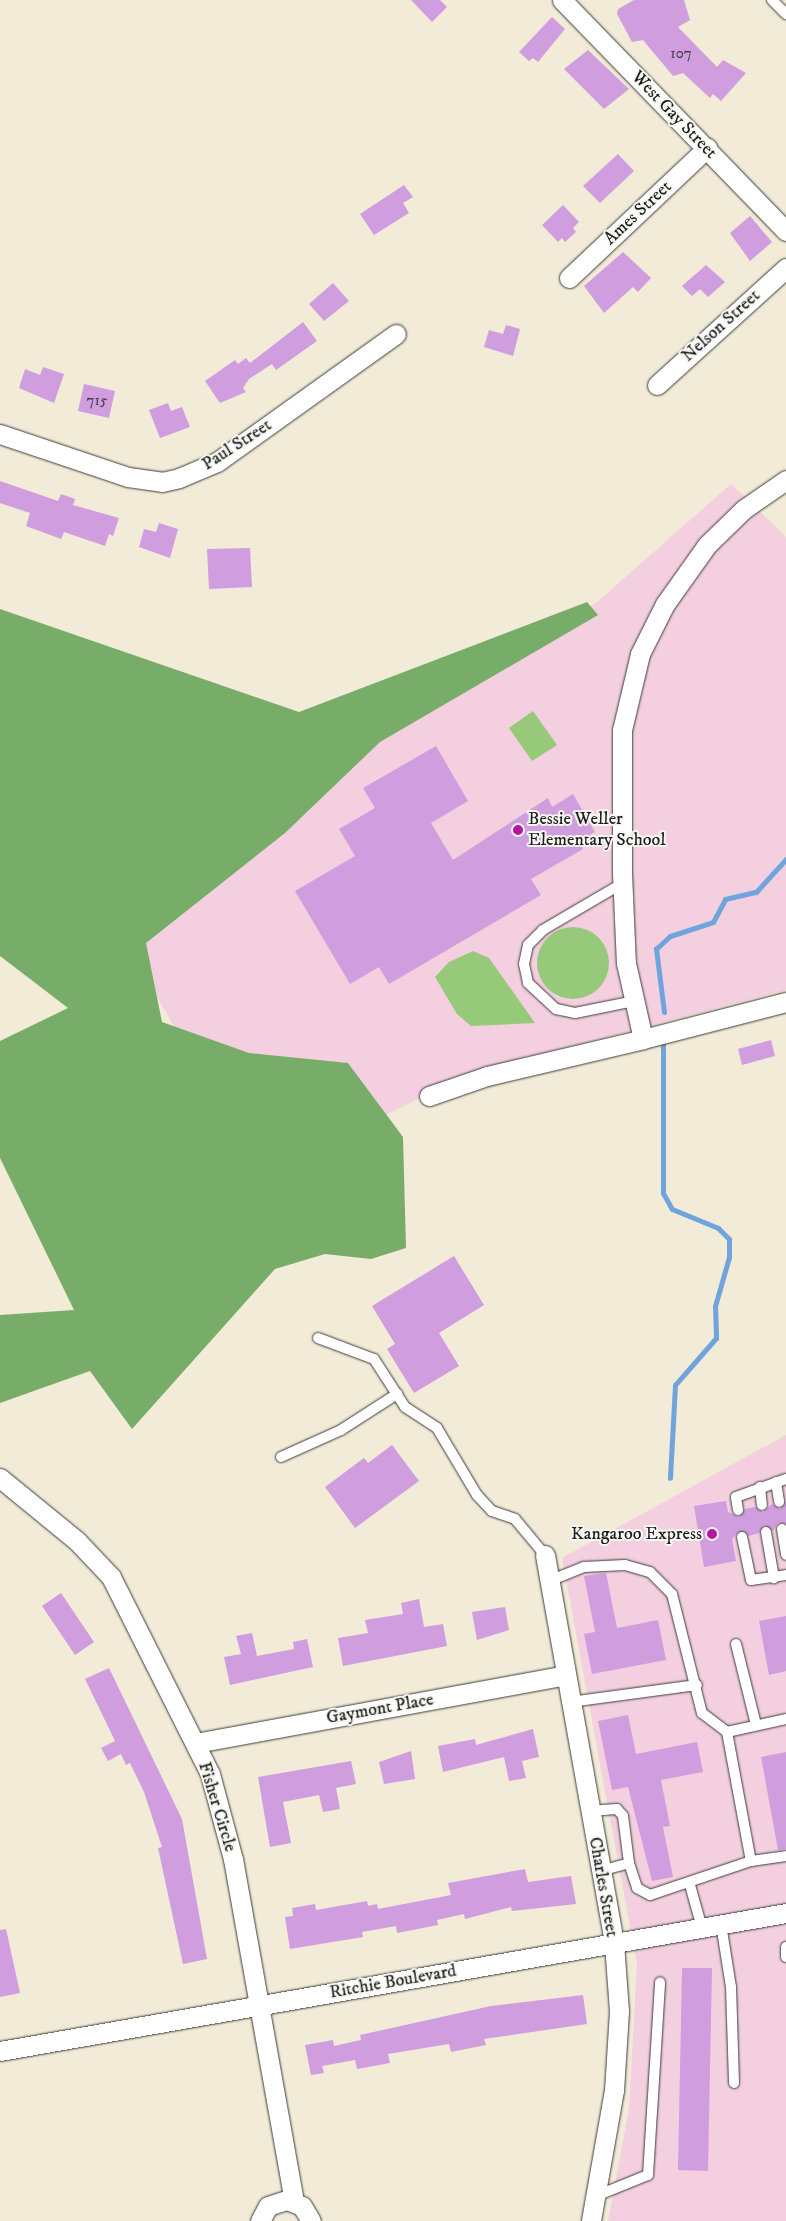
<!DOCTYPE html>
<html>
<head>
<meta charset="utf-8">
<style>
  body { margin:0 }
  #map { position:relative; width:786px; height:2221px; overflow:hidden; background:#f1ebd8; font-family:"IM FELL DW Pica",serif }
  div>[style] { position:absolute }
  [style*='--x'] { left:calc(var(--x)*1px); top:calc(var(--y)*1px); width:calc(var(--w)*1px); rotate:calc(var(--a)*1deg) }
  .built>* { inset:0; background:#f3cfe0 }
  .green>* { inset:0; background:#96c979 }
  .round { border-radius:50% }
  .forest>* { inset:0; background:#78ad69 }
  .stream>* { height:5px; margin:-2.5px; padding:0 2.5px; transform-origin:2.5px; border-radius:2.5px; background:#6fa4dc }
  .building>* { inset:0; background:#d09dde }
  .roads { filter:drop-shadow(0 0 1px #3c3b38) drop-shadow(0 0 1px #3c3b38) }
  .service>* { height:10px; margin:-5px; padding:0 5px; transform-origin:5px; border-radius:5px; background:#fff }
  .minor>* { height:19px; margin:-9.5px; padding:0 9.5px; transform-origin:9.5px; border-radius:9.5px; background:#fff }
  .dots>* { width:14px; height:14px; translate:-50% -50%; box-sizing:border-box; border:2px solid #f6f6f2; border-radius:50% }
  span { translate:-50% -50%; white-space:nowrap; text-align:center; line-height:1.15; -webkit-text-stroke:4px #f6f6f2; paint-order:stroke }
  .number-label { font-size:15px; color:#493c4c }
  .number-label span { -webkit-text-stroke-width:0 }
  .street-label { font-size:18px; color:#1c1c1c }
  .poi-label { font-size:18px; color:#1c1c1c }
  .left { translate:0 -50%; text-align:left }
  .right { translate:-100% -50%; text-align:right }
</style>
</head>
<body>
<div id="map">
  <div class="built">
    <i style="clip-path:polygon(731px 484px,786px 537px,786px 990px,471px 1073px,259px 1177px,119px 929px,381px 730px,504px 661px,597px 602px)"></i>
    <i style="clip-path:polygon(786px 1435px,786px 2221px,608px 2221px,629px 2109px,637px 1964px,562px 1558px)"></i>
  </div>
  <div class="green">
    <i style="clip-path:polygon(533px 711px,557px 745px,532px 761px,509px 728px)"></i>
    <i class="round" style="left:537px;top:927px;width:72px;height:72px"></i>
    <i style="clip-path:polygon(473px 951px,489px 958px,535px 1023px,471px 1026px,457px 1014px,435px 977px,449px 962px)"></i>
  </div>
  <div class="forest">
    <i style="clip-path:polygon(587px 602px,598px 615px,380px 742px,285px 833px,146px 943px,162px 1022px,249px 1053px,348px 1063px,403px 1137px,406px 1248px,371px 1259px,325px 1254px,275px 1269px,132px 1429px,90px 1371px,0 1403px,0 1315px,74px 1310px,0 1158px,0 1041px,68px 1008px,0 956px,0 609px,299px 712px)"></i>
  </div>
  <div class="stream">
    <i style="--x:664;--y:1012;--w:64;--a:-97.2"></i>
    <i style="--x:656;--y:949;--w:19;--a:-43"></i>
    <i style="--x:670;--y:936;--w:45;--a:-18"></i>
    <i style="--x:713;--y:922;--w:26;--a:-62"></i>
    <i style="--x:725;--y:899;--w:32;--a:-13"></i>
    <i style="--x:756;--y:892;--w:45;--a:-47.7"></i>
    <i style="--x:663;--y:1044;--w:149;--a:90"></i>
    <i style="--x:663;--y:1193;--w:18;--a:61"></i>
    <i style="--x:672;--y:1209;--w:50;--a:22.4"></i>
    <i style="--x:718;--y:1228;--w:16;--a:45"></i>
    <i style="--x:729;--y:1239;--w:18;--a:90"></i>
    <i style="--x:729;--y:1257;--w:51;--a:105.9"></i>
    <i style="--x:715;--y:1306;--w:32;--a:88"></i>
    <i style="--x:716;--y:1338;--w:62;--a:131.1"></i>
    <i style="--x:675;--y:1385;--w:93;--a:93.1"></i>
  </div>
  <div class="building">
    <i style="clip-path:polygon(411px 0,440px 0,447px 7px,432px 22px)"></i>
    <i style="clip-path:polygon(634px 0,684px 0,690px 20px,678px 27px,717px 67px,723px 60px,746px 73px,721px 101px,713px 94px,710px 98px,683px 73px,673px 76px,643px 40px,632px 42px,617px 14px,618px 9px)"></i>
    <i style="clip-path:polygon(552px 17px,565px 29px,538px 62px,533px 58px,529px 61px,519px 52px)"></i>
    <i style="clip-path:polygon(588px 50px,629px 89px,604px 109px,564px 69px)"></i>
    <i style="clip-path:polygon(618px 154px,634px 171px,600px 203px,583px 186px)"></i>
    <i style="clip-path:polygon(404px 185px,413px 197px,403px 203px,409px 213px,374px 235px,360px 214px)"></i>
    <i style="clip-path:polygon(563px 205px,579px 222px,573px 228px,576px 232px,565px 242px,562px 238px,558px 242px,542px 225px)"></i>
    <i style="clip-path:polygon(750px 216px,772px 242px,750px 261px,730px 233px)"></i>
    <i style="clip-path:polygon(623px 252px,651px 278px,638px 292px,633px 287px,604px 313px,584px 286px)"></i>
    <i style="clip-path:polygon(706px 265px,725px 282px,708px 297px,700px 289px,692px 296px,682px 286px)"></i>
    <i style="clip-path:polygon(333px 283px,349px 301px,324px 321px,309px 304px)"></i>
    <i style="clip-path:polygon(303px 322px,317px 341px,276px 370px,272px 364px,249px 379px,243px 388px,246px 392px,220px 403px,205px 381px,235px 360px,238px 364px,246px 358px,250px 363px)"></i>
    <i style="clip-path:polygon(506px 325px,520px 329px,513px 356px,484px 347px,489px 330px,503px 334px)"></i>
    <i style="clip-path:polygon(43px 367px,64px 374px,54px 403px,19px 388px,25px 369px,40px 375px)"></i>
    <i style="clip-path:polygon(84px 384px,115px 391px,109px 418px,78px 411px)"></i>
    <i style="clip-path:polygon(168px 403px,171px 411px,182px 407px,190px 427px,160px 438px,149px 410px)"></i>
    <i style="clip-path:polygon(0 481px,58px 501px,61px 494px,75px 499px,73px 505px,119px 518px,113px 536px,109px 534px,105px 546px,64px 532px,61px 539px,26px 526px,30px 513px,0 503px)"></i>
    <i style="clip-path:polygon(159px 523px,178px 529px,170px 558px,139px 547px,144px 529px,156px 532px)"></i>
    <i style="clip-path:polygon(250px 548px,252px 587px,209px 589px,207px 549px)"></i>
    <i style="clip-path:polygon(436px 746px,468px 801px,431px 823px,453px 860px,548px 798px,552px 807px,573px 794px,595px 832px,578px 841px,583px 849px,531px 879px,541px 895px,389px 984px,379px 967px,350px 984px,295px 891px,355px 856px,339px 829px,375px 808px,363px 788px)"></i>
    <i style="clip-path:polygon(771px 1040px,775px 1056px,742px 1065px,738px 1049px)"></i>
    <i style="clip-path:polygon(454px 1256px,484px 1305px,439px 1333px,459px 1366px,414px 1393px,387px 1349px,395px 1344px,372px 1306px)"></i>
    <i style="clip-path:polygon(392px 1445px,419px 1481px,355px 1528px,325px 1487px,364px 1458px,368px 1463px)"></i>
    <i style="clip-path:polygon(726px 1501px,728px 1512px,739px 1517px,745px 1509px,755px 1507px,763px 1512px,772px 1504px,780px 1509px,786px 1501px,786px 1524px,778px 1523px,773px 1531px,764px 1525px,759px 1533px,749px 1536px,738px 1532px,732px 1539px,736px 1561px,704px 1567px,694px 1506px)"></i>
    <i style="clip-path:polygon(606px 1573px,617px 1628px,658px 1620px,666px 1660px,592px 1674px,584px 1634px,595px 1632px,584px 1576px)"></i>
    <i style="clip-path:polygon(61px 1593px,94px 1642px,75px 1655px,42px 1606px)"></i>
    <i style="clip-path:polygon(419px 1599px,424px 1627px,443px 1624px,447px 1646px,343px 1666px,338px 1638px,368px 1633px,365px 1620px,403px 1614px,401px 1603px)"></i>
    <i style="clip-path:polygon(505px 1607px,509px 1630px,477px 1640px,472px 1612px)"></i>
    <i style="clip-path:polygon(786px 1616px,786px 1671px,769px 1675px,759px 1621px)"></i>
    <i style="clip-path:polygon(252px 1633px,257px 1656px,294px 1649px,293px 1642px,307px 1639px,313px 1667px,230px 1685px,224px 1657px,241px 1654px,236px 1636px)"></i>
    <i style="clip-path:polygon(109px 1668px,182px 1819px,207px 1959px,183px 1964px,158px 1848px,162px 1847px,144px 1792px,130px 1763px,126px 1765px,121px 1754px,108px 1761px,101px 1748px,115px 1741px,85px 1679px)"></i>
    <i style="clip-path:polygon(628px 1715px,636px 1754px,697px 1742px,703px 1772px,661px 1780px,670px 1826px,663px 1827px,673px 1877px,652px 1881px,628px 1787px,612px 1790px,598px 1721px)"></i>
    <i style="clip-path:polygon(533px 1729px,539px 1757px,522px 1761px,526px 1778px,509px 1781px,504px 1757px,443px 1772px,438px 1746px,475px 1739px,476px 1745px)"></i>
    <i style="clip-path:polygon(411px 1751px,415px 1779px,384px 1784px,379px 1762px)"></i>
    <i style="clip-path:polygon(786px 1752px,786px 1849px,778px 1850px,761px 1757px)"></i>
    <i style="clip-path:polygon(351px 1761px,356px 1784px,336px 1788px,340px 1809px,323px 1812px,319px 1795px,283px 1802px,291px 1843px,270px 1847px,258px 1777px)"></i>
    <i style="clip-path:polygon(525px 1869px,528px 1882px,571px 1876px,576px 1904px,512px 1911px,511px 1907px,465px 1919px,464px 1914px,437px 1920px,438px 1925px,397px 1933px,396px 1926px,362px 1932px,363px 1937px,290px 1949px,285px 1917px,293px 1916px,292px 1908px,315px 1904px,316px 1910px,367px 1901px,368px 1906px,377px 1904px,378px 1909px,451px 1895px,448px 1883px)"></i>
    <i style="clip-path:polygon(6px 1929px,20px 1993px,0 1997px,0 1930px)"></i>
    <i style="clip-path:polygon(682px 1968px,712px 1968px,708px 2171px,678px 2170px)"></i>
    <i style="clip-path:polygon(583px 1995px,587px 2024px,484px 2039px,486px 2045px,451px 2052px,449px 2044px,388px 2054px,390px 2063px,357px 2069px,355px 2060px,322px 2066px,324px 2073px,311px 2075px,305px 2045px,333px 2040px,334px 2046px,361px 2040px,360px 2035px,491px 2006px)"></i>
  </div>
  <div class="roads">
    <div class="service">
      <i style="--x:772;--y:0;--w:20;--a:45"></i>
      <i style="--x:623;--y:883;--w:93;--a:149.6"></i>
      <i style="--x:543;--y:930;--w:21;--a:135"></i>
      <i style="--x:528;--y:945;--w:19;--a:102"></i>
      <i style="--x:524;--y:964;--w:19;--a:78"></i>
      <i style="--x:528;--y:983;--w:38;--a:43"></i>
      <i style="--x:556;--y:1009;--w:19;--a:12"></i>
      <i style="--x:575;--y:1013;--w:60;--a:-11.5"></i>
      <i style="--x:318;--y:1338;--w:60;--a:20.6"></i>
      <i style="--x:374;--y:1359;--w:57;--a:57.1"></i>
      <i style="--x:405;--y:1407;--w:38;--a:33"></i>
      <i style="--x:437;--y:1428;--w:78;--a:59.2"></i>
      <i style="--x:477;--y:1495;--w:22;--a:47"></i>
      <i style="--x:492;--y:1511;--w:24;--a:19"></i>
      <i style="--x:515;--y:1519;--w:47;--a:50.2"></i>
      <i style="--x:281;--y:1457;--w:66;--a:-24.2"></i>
      <i style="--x:341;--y:1430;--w:67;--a:-32.7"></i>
      <i style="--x:776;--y:1482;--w:20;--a:81"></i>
      <i style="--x:760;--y:1487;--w:18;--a:84"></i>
      <i style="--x:738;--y:1510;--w:13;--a:-99"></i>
      <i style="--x:736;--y:1497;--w:53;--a:-19.8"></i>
      <i style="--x:782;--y:1529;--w:26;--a:81"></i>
      <i style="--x:766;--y:1532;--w:47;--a:80.1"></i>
      <i style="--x:742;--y:1537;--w:44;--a:78.2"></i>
      <i style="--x:751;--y:1580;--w:35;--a:-8"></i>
      <i style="--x:549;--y:1581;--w:38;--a:-22"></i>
      <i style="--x:584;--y:1567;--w:41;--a:-2.8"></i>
      <i style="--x:625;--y:1565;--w:26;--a:16"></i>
      <i style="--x:650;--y:1572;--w:31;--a:45"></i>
      <i style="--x:672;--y:1594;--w:123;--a:75.9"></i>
      <i style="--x:702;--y:1713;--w:31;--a:37"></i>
      <i style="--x:727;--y:1732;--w:131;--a:79.5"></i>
      <i style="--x:736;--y:1644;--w:83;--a:76.1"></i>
      <i style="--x:570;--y:1702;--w:128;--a:-7.6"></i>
      <i style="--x:727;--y:1732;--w:60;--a:-12.4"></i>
      <i style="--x:589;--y:1811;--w:28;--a:-4"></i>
      <i style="--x:617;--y:1809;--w:9;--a:49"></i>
      <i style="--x:623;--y:1816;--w:47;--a:82.7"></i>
      <i style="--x:600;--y:1871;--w:30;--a:-15"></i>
      <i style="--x:629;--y:1863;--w:26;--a:72"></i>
      <i style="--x:637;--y:1888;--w:15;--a:28"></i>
      <i style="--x:650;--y:1895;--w:107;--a:-18.6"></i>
      <i style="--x:751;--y:1861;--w:35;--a:-8"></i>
      <i style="--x:690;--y:1885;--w:45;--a:74.4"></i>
      <i style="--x:721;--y:1924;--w:64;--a:81"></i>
      <i style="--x:731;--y:1987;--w:96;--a:88.2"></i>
      <i style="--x:786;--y:1947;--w:10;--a:90"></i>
      <i style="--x:596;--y:2196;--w:56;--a:-22"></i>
      <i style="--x:648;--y:2175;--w:193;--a:-86.4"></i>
    </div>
    <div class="minor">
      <i style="--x:562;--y:0;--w:322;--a:45.9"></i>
      <i style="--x:569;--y:278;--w:190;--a:-43.3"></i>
      <i style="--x:657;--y:385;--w:174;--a:-42.2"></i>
      <i style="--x:0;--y:434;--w:135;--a:18.6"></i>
      <i style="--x:128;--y:477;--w:34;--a:8"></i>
      <i style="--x:162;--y:482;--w:17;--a:-13"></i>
      <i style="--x:179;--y:478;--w:41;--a:-22.8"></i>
      <i style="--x:217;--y:462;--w:220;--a:-35.6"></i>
      <i style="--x:786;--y:480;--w:51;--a:145.4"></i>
      <i style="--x:744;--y:509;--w:52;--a:135.8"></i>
      <i style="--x:707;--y:545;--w:72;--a:125.4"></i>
      <i style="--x:665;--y:604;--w:56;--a:116.6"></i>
      <i style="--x:640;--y:654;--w:78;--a:103.3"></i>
      <i style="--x:622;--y:730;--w:143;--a:90"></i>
      <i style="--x:622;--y:873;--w:90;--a:87.5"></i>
      <i style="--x:626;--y:963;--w:78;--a:77.4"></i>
      <i style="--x:643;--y:1039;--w:148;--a:-14.5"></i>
      <i style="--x:429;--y:1096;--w:61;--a:-19"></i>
      <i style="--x:487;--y:1076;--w:160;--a:-13.3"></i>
      <i style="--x:0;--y:1478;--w:99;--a:39.3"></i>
      <i style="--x:77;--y:1541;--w:50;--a:46.6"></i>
      <i style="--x:111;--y:1577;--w:220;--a:63.3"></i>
      <i style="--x:210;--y:1774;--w:88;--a:74.9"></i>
      <i style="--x:233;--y:1859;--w:347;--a:79.9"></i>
      <i style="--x:545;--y:1555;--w:394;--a:79.9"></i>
      <i style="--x:614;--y:1943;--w:68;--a:85.8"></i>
      <i style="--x:619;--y:2011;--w:79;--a:93.6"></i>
      <i style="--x:614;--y:2090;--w:133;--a:100"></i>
      <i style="--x:196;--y:1743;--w:375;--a:-10.4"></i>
      <i style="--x:0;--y:2051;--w:798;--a:-9.96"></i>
      <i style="--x:260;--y:2221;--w:17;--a:-62"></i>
      <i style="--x:268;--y:2206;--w:20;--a:-18"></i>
      <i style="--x:287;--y:2200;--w:16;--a:22"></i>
      <i style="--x:302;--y:2206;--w:17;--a:59"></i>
    </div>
  </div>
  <div class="dots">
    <i style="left:518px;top:830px;background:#b5179e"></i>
    <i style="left:712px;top:1534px;background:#b5179e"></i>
  </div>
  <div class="number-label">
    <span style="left:681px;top:54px">107</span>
    <span style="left:97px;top:401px">715</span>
  </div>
  <div class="street-label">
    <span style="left:674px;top:115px;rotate:46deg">West Gay Street</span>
    <span style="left:638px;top:213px;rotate:-43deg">Ames Street</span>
    <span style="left:721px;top:326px;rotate:-42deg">Nelson Street</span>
    <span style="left:237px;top:445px;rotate:-33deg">Paul Street</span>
    <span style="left:380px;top:1709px;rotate:-10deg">Gaymont Place</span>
    <span style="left:217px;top:1807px;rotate:73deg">Fisher Circle</span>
    <span style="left:603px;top:1887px;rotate:80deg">Charles Street</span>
    <span style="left:393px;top:1982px;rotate:-10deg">Ritchie Boulevard</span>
  </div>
  <div class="poi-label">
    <span class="left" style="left:528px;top:830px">Bessie Weller<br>Elementary School</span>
    <span class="right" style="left:702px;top:1534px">Kangaroo Express</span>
  </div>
</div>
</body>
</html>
